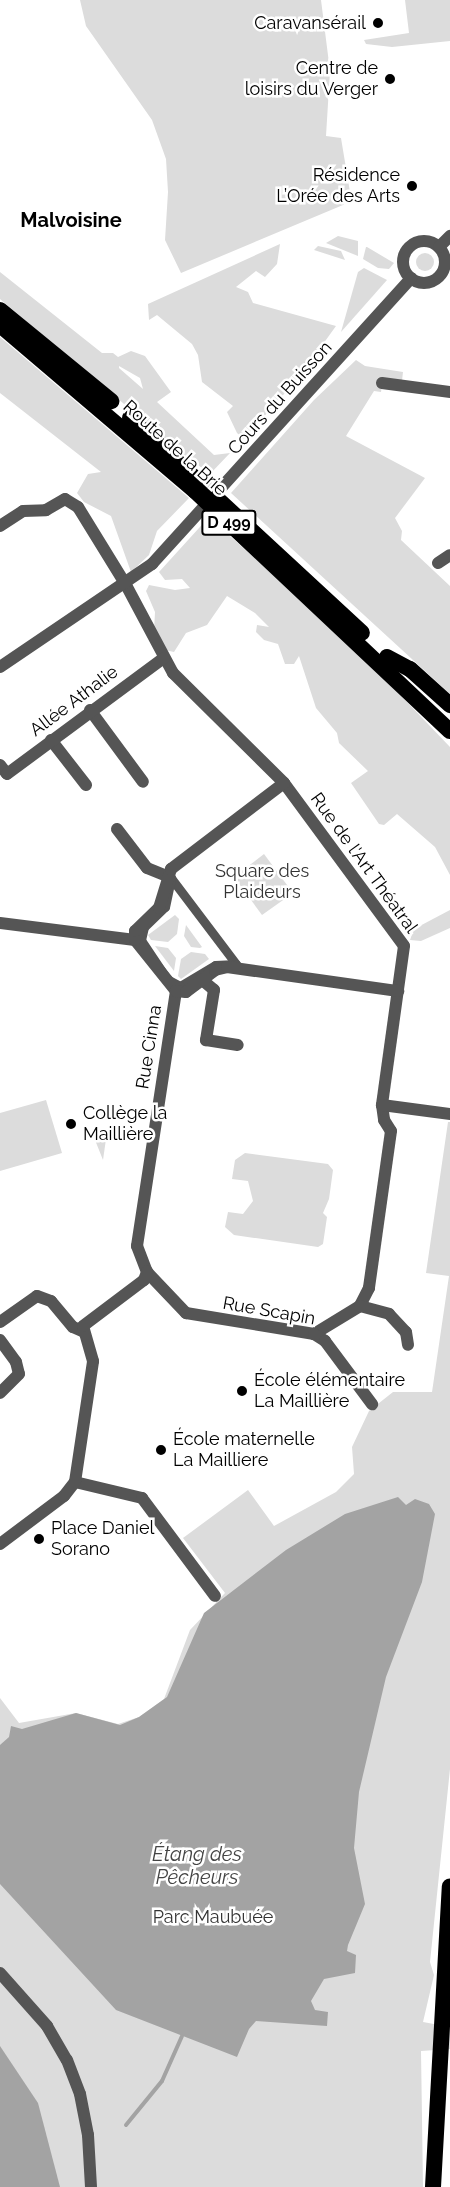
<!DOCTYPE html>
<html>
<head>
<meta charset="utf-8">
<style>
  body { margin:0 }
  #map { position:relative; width:450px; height:2187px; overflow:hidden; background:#fff; font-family:Raleway,sans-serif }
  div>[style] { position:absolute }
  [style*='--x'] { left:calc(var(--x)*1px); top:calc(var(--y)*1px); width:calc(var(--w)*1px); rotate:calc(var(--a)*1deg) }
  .green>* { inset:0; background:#dcdcdc }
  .round { border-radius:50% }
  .water>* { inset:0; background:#a3a3a3 }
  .stream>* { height:4px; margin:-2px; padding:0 2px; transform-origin:2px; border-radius:2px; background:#a3a3a3 }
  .pedestrian>* { height:9px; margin:-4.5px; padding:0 4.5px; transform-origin:4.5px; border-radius:4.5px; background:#555 }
  .minor>* { height:12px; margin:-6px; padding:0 6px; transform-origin:6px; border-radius:6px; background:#555 }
  .minor>.ring { margin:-6px; padding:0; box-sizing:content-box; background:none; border:12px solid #555; border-radius:50% }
  .trunk>* { height:16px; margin:-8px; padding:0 8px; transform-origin:8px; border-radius:8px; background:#000 }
  .dots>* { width:16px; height:16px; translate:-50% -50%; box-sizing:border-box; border:3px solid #fff; border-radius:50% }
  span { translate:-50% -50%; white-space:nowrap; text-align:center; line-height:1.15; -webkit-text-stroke:5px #fff; paint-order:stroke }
  .shield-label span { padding:2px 4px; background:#fff; border:2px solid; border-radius:4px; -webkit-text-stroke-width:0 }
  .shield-label { font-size:16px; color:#000; font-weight:700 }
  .poi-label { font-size:18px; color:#000 }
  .right { translate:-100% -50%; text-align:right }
  .left { translate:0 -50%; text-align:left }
  .street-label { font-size:18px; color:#000 }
  .park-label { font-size:18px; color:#333 }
  .neighbourhood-label { font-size:20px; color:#000; font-weight:700 }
  .water-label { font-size:20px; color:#444; font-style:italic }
</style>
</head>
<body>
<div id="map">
  <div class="green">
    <i style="clip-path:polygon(80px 0,321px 0,330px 71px,326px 136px,341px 138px,351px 198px,343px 205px,181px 273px,165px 240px,168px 192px,166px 159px,152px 120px,86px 26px)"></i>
    <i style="clip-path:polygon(405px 0,450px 0,450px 41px,392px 47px,366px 44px,364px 40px,409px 33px)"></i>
    <i style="clip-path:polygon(338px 236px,358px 241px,358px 256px,326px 243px)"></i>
    <i style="clip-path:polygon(280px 244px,277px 264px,265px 277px,256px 271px,236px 287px,248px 292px,253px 303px,336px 326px,300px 376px,244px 439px,237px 433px,227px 412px,233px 406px,202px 382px,198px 355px,192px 344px,157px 315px,149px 320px,148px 304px)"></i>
    <i style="clip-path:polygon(318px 246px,341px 251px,345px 260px,314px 250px)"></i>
    <i style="clip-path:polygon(366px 247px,367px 247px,394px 263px,389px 269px,378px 268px,363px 259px)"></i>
    <i class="round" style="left:416px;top:253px;width:18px;height:18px"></i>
    <i style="clip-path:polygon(364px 268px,387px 280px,341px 332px,358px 272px)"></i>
    <i style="clip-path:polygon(evenodd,0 272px,102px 353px,113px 353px,118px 357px,131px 351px,145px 356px,171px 392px,157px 402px,214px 455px,230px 453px,210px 474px,182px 453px,0 299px,0 272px,119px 366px,140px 378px,143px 389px,119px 368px,119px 366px)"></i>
    <i style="clip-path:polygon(0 337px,189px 498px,157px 531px,149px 555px,131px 572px,111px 516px,84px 502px,77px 493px,88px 474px,101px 472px,0 393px)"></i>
    <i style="clip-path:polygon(356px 360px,365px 366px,403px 372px,402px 381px,383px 379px,381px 392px,374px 391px,346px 436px,425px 478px,395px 518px,402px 531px,401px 540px,450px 586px,450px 694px,231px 493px,314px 400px)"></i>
    <i style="clip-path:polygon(209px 517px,362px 655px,450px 747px,450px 875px,435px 847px,397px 814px,384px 825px,379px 824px,351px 783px,368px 771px,339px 743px,337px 733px,316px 708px,299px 656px,294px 664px,285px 664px,278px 644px,264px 640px,256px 632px,257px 625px,269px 627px,255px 613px,227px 596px,207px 625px,186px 633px,174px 652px,165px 650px,154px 630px,155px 612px,146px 591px,149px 585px,175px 590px,190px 588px,182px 579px,165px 580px,159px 572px)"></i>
    <i style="clip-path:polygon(264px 854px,293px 893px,262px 915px,234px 877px)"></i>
    <i style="clip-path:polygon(450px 910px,450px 928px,421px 941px,410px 940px,414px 929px)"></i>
    <i style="clip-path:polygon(175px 915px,179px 919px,177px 934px,168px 942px,151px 940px,148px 935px)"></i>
    <i style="clip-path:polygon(186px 925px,202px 947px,200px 948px,191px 947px,184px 936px)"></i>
    <i style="clip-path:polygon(155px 946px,168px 948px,176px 958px,174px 971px)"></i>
    <i style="clip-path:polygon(191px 952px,205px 954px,209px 959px,181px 979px,178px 976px,181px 959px)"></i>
    <i style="clip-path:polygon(46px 1100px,62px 1153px,0 1171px,0 1113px)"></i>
    <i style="clip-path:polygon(448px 1122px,450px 1122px,450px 1769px,430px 1962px,434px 1975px,423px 2022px,450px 2027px,450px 2049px,421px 2051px,423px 2187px,0 2187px,0 1698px,19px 1723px,76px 1713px,118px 1724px,139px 1717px,164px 1699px,190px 1630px,225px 1593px,183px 1538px,248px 1490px,274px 1526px,336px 1492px,354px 1474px,352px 1447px,369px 1411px,393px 1392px,432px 1392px,449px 1276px,426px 1273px)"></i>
    <i style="clip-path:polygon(91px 1130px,107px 1132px,103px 1160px)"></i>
    <i style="clip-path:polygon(245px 1153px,328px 1164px,333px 1170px,329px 1199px,323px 1213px,327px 1217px,323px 1244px,318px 1247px,234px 1235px,225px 1227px,228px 1212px,243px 1214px,253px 1201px,248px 1181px,232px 1179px,235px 1160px)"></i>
  </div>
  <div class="water">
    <i style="clip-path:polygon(398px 1497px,406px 1505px,415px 1499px,429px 1504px,435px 1514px,422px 1582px,386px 1677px,359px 1792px,354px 1848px,365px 1904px,348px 1945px,347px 1951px,356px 1955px,355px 1973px,324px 1979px,311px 2001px,315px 2010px,328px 2012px,327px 2026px,256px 2021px,249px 2029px,237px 2057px,116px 2010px,0 1884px,0 1745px,9px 1737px,11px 1726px,22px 1729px,76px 1713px,120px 1725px,139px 1717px,167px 1697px,204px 1613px,286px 1550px,345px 1514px)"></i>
    <i style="clip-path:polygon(0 2046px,38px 2103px,60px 2187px,0 2187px)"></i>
  </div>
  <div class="stream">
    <i style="--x:126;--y:2125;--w:57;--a:-50.7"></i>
    <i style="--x:162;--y:2081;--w:49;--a:-66"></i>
  </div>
  <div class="pedestrian">
    <i style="--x:171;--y:878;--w:108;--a:52.9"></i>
    <i style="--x:236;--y:964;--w:21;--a:177"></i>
    <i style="--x:215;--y:965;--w:41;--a:149"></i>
    <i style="--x:180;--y:986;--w:15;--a:-152"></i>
    <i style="--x:167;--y:979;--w:47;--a:-123.7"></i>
    <i style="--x:141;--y:940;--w:13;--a:-77"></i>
    <i style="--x:144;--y:927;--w:29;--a:-44"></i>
    <i style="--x:165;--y:907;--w:30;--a:-78"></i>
  </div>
  <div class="minor">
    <i class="ring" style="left:403px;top:241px;width:30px;height:30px"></i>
    <i style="--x:439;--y:247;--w:16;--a:-45"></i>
    <i style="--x:382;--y:383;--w:69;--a:7.5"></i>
    <i style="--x:0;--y:526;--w:27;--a:-33"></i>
    <i style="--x:23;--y:511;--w:23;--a:-2"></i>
    <i style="--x:46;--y:510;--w:22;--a:-30"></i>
    <i style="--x:65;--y:499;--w:15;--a:32"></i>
    <i style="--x:78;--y:507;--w:92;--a:58.4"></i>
    <i style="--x:126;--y:585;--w:100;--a:61.9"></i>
    <i style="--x:173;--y:673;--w:156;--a:44.7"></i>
    <i style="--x:284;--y:783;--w:202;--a:53.6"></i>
    <i style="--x:404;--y:946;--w:161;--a:97.9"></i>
    <i style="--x:382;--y:1105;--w:15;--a:82"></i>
    <i style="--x:384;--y:1120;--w:13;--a:58"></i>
    <i style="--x:391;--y:1131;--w:159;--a:98"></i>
    <i style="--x:369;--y:1288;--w:20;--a:117"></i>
    <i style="--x:360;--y:1306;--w:54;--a:148.7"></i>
    <i style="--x:438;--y:563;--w:14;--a:-34"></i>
    <i style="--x:0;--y:667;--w:184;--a:-34.1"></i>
    <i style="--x:152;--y:564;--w:386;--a:-47.8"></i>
    <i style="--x:90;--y:710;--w:89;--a:53.6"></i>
    <i style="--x:51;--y:740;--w:57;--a:52.1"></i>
    <i style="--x:0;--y:765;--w:11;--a:52"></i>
    <i style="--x:7;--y:774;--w:195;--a:-36.5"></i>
    <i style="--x:117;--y:829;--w:49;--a:52.4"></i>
    <i style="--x:147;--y:868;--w:22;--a:22"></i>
    <i style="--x:0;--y:923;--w:136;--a:7.2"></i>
    <i style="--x:135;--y:940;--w:65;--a:51.2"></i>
    <i style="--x:176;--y:991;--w:258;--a:98.7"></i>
    <i style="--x:137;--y:1246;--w:28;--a:69"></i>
    <i style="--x:135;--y:940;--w:9;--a:-90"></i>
    <i style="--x:135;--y:931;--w:33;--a:-44"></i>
    <i style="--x:159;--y:908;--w:41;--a:-72.9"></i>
    <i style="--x:171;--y:869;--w:142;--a:-37.3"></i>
    <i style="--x:201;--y:979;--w:17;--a:40"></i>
    <i style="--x:214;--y:990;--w:51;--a:99.1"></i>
    <i style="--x:206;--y:1040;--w:32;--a:9"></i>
    <i style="--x:176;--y:991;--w:10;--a:6"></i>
    <i style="--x:186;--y:992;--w:36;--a:-37"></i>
    <i style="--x:215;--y:970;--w:12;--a:-14"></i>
    <i style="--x:227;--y:967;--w:173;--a:8"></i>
    <i style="--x:382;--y:1105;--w:69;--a:7.5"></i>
    <i style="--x:147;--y:1272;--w:57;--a:46.4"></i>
    <i style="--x:186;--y:1313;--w:130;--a:9.3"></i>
    <i style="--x:314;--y:1334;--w:13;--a:32"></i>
    <i style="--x:325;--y:1341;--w:79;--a:53.3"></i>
    <i style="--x:360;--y:1306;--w:30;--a:15"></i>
    <i style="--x:389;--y:1314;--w:25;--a:47"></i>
    <i style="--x:406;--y:1332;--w:13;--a:81"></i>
    <i style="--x:0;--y:1322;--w:45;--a:-35.1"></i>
    <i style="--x:37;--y:1296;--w:15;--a:20"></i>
    <i style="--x:51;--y:1301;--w:34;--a:50"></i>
    <i style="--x:73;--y:1327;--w:10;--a:24"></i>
    <i style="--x:0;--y:1340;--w:27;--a:54"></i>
    <i style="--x:16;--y:1362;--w:12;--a:76"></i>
    <i style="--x:19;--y:1374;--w:27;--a:135"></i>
    <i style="--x:75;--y:1482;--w:69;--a:13.4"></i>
    <i style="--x:142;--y:1498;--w:122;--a:53.3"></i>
    <i style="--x:0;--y:1544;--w:80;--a:-36.9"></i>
    <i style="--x:64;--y:1496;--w:18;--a:-52"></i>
    <i style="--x:75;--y:1482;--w:122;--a:-81.5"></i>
    <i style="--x:93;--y:1361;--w:36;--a:-106"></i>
    <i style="--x:83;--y:1326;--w:76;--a:-37"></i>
    <i style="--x:144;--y:1280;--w:9;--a:-69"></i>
    <i style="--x:0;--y:1973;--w:71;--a:48.4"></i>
    <i style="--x:47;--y:2026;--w:39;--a:60"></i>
    <i style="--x:67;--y:2060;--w:36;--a:69"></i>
    <i style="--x:80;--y:2094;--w:42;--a:79"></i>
    <i style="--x:88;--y:2135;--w:52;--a:86.7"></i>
  </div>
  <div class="trunk">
    <i style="--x:0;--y:310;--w:144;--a:39.3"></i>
    <i style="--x:0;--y:325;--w:256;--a:40.4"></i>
    <i style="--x:195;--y:491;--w:350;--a:43.3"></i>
    <i style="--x:130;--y:418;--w:316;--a:42.8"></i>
    <i style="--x:387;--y:657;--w:26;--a:28"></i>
    <i style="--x:410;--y:669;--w:54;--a:42"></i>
    <i style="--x:433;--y:2187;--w:301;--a:-86.8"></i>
  </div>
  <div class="dots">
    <i style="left:378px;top:23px;background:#000"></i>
    <i style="left:390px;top:79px;background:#000"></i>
    <i style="left:412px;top:186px;background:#000"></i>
    <i style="left:71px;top:1124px;background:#000"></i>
    <i style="left:242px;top:1391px;background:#000"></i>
    <i style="left:161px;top:1450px;background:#000"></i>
    <i style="left:39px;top:1539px;background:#000"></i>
  </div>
  <div class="shield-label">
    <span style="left:229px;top:523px">D 499</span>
  </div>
  <div class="poi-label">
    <span class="right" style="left:366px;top:23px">Caravansérail</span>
    <span class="right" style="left:378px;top:79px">Centre de<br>loisirs du Verger</span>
    <span class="right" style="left:400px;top:186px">Résidence<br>L’Orée des Arts</span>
    <span class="left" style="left:83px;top:1124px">Collège la<br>Maillière</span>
    <span class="left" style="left:254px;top:1391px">École élémentaire<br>La Maillière</span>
    <span class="left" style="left:173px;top:1450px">École maternelle<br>La Mailliere</span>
    <span class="left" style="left:51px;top:1539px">Place Daniel<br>Sorano</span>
  </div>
  <div class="street-label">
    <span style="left:280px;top:398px;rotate:-48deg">Cours du Buisson</span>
    <span style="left:175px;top:448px;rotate:42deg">Route de la Brie</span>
    <span style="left:74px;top:701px;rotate:-37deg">Allée Athalie</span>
    <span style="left:364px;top:863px;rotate:54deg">Rue de l'Art Théatral</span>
    <span style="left:149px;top:1047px;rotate:-81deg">Rue Cinna</span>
    <span style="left:269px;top:1311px;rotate:10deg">Rue Scapin</span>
  </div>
  <div class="park-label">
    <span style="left:262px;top:882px">Square des<br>Plaideurs</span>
    <span style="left:213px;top:1917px">Parc Maubuée</span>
  </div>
  <div class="neighbourhood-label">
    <span style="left:71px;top:220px">Malvoisine</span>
  </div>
  <div class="water-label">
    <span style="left:197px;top:1866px">Étang des<br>Pêcheurs</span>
  </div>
</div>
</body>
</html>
